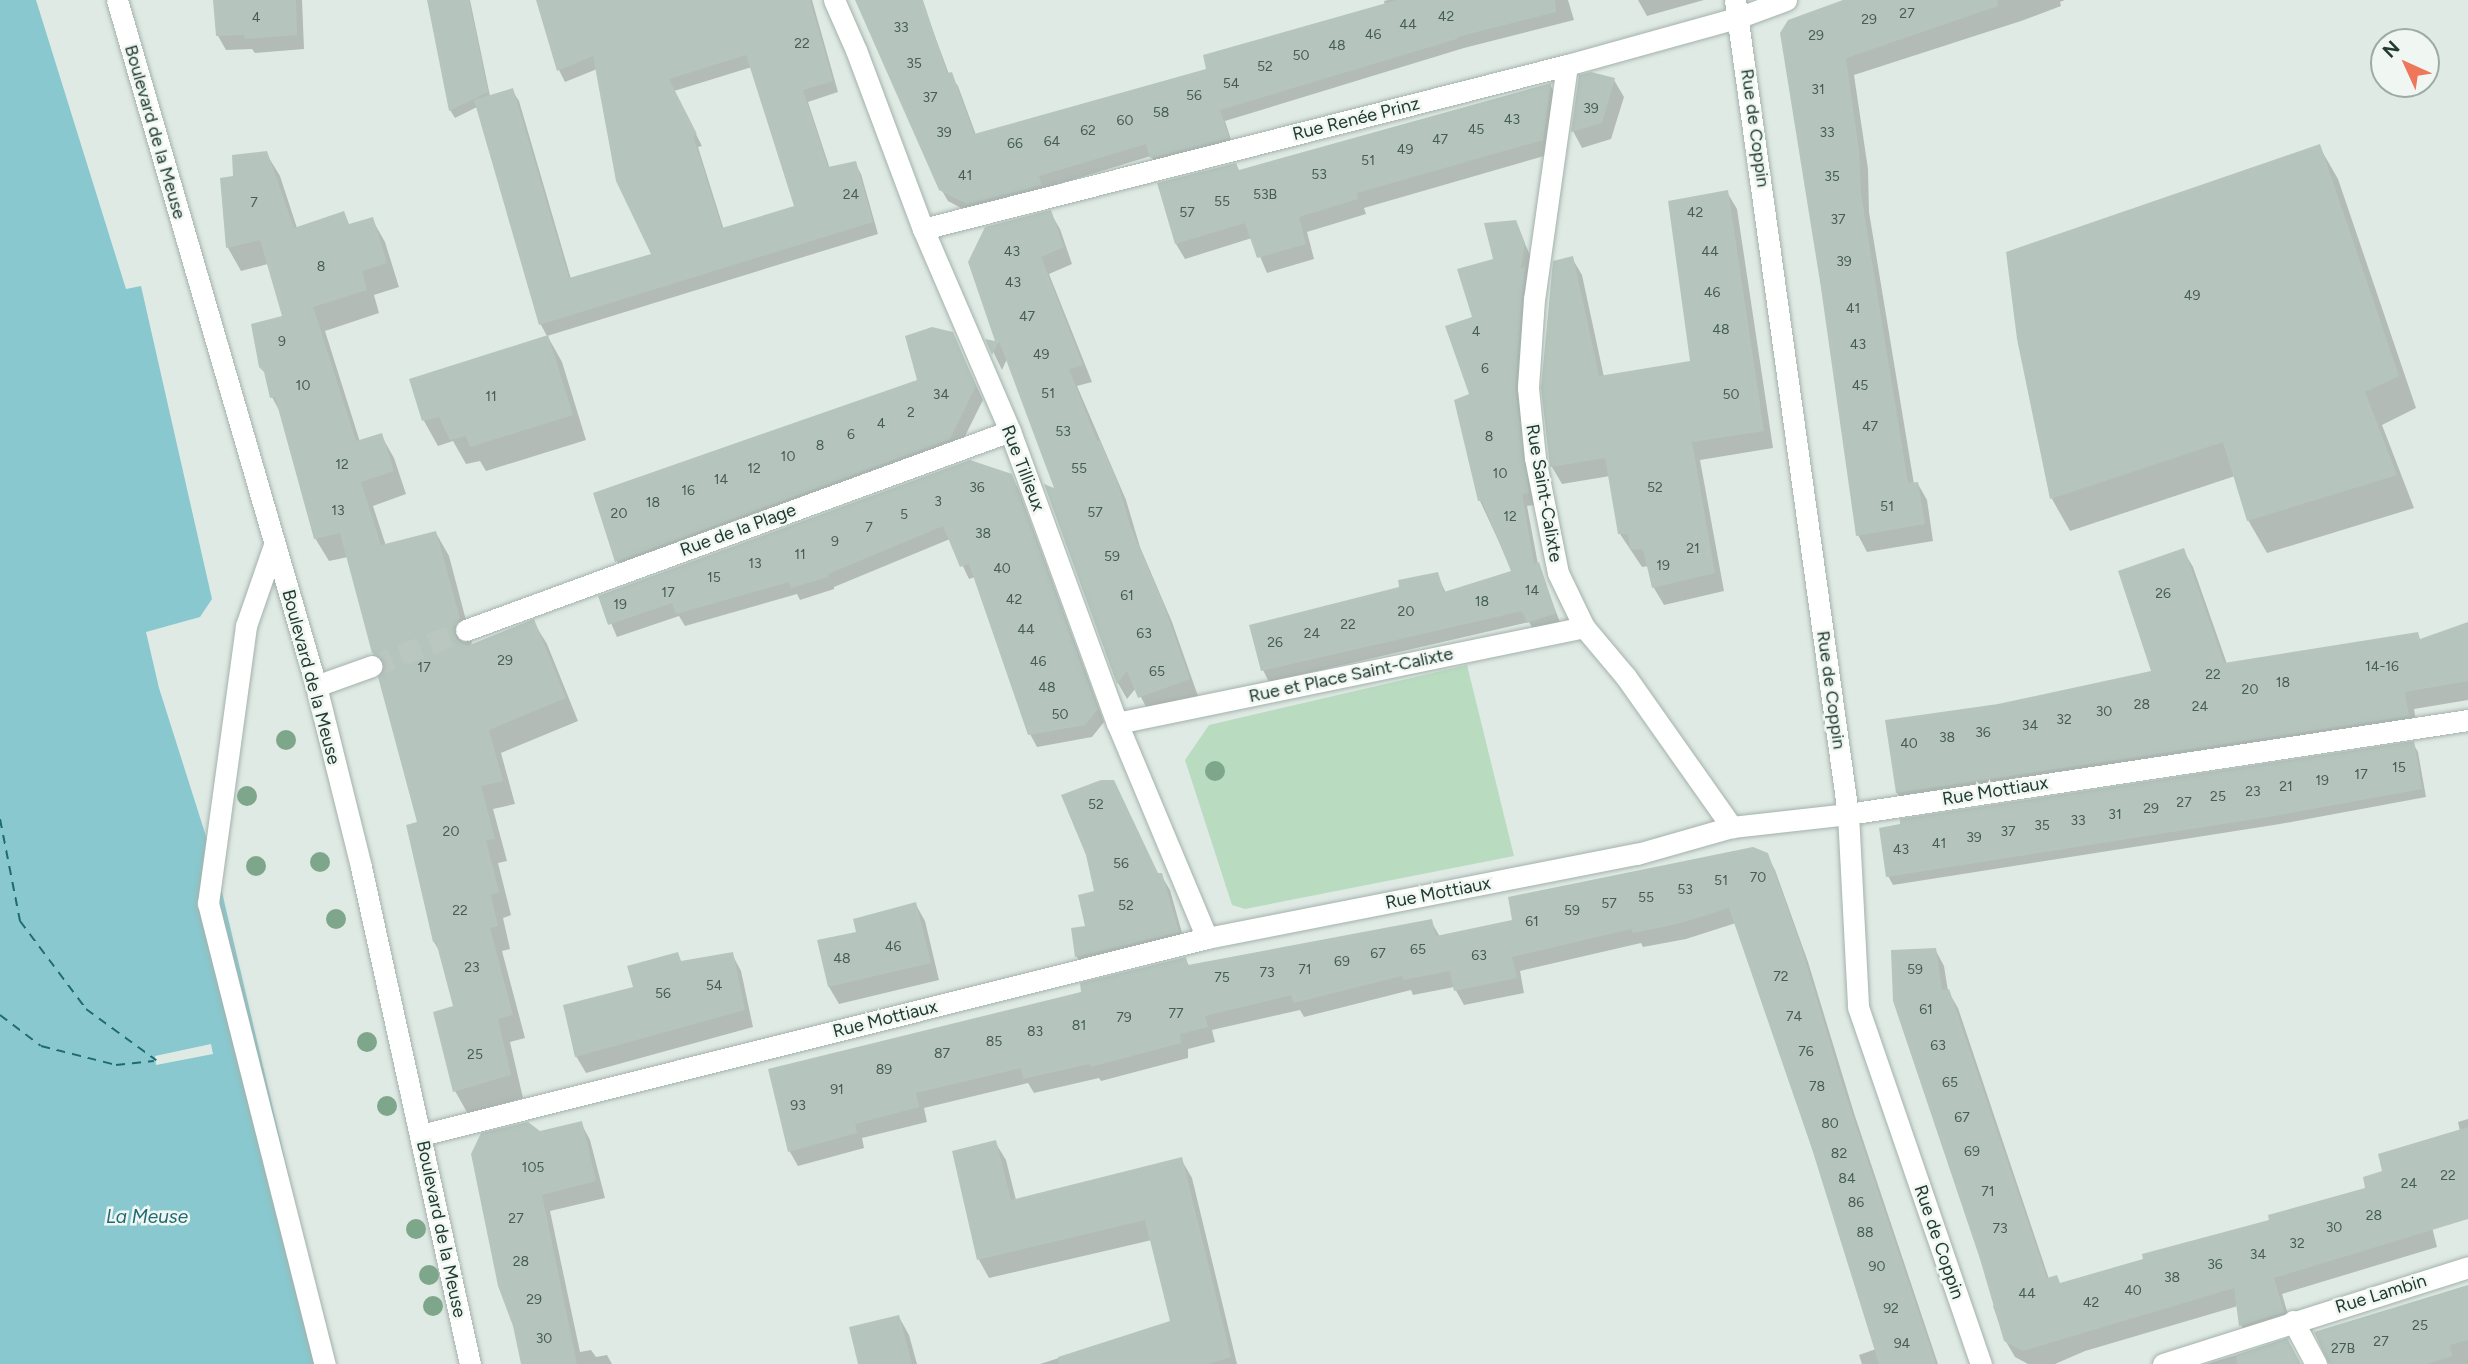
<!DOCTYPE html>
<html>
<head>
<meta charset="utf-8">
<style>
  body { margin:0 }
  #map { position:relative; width:2468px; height:1364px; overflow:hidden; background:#e0eae5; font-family:Figtree,sans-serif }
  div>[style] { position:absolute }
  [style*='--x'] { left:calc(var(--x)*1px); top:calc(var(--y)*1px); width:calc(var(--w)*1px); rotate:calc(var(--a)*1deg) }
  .green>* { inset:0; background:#b9dbc0 }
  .water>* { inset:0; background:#89c8ce }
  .pier>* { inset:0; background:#e0eae5 }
  .shadow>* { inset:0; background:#0003 }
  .ferry>* { height:2px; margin-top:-1px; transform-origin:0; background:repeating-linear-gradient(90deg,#1e6b74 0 9px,transparent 0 16px) }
  .building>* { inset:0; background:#b5c5be }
  .street-tunnel>* { height:21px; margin-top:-10.5px; transform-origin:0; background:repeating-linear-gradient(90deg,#bac7c1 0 21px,transparent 0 31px) }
  .roads { filter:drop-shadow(0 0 2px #a3b2ac) drop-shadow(0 0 2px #a3b2ac) }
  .lane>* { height:21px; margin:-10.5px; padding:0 10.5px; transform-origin:10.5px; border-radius:10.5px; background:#fff }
  .street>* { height:21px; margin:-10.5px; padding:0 10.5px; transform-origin:10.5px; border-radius:10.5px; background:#fff }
  .trees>* { width:20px; height:20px; margin:-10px; border-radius:50%; background:#7ea68b }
  span { translate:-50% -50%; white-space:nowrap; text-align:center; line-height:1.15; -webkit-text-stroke:5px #f0f7f3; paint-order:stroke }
  .number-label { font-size:14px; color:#465d55 }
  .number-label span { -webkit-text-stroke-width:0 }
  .street-label { font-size:18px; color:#213a32 }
  .water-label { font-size:19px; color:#1e6b74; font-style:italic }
  .north { position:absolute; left:2370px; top:28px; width:70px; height:70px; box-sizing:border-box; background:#f0f7f3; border:2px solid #9daba6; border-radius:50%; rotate:315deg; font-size:19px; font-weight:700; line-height:28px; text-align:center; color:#213a32 }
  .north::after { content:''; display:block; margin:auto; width:24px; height:32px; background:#ed765b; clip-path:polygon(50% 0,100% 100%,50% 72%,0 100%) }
</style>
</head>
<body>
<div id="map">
  <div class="green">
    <i style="clip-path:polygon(1467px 665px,1514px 856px,1245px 909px,1232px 905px,1185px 760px,1209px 725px)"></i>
  </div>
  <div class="water">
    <i style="clip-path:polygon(0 0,36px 0,126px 289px,141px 286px,212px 599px,200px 617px,146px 632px,159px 688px,217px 871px,333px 1364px,0 1364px)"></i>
  </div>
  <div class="pier">
    <i style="clip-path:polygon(211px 1044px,213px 1054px,156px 1065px,155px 1056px)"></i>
  </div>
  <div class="shadow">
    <i style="clip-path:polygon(215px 0,302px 0,304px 49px,255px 53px,252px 49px,226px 50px,218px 36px)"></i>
    <i style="clip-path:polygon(evenodd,428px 0,470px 0,490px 96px,512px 90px,519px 101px,571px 279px,653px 255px,597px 69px,565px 82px,559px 70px,538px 0,812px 0,838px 92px,808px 102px,830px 169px,855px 163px,861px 174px,878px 234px,547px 336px,541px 325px,477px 107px,455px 118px,450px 110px,428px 0,752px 67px,796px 207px,724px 230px,698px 147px,702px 146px,674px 91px,752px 67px)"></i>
    <i style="clip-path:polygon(857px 0,919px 0,923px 4px,949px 74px,958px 86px,976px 135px,1208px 71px,1385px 6px,1384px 1px,1388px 0,1568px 0,1574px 20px,1464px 48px,1225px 121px,1234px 149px,1158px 169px,1151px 156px,1045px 188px,974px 215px,948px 201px,941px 189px)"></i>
    <i style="clip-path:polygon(1638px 0,1704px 0,1647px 16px)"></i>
    <i style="clip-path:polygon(1849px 0,2065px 0,2060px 2px,2061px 6px,2021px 21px,1854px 75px,1868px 169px,1869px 212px,1914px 484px,1918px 484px,1927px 500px,1933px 541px,1867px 552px,1858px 535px,1829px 329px)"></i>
    <i style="clip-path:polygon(1614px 80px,1624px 97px,1611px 139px,1582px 148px,1573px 131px)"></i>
    <i style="clip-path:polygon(1550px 85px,1559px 99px,1551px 154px,1364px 208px,1366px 214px,1307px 232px,1314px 259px,1267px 273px,1252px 238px,1185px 259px,1176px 244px,1159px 184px,1240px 172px)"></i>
    <i style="clip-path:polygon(2319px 146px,2338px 179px,2416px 408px,2382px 425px,2414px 508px,2267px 553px,2248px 520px,2235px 476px,2070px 531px,2052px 499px,2019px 338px)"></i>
    <i style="clip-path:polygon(266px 153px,280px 176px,297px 228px,343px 213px,350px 226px,372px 219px,385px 242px,399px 287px,374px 295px,379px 313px,325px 331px,360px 442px,381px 435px,394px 458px,406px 494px,373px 506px,386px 546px,436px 533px,449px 556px,472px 643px,469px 647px,533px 621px,547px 644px,578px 721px,501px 753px,515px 804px,493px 809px,507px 861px,498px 863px,511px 915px,503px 918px,510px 949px,502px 951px,525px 1038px,510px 1042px,523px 1098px,468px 1114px,455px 1091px,455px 1007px,441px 954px,434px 942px,419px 823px,385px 672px,374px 653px,348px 557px,329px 561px,315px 538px,280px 412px,272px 397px,284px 318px,268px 264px,241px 271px,228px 248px,222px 180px,235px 178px)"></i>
    <i style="clip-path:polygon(1727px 192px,1737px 209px,1773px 448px,1700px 460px,1724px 591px,1664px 605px,1654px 588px,1649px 566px,1642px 567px,1620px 534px,1610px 476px,1562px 484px,1552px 467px,1543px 388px,1572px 258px,1582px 275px,1604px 377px,1692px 362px)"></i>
    <i style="clip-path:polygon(1050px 212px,1060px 229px,1072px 264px,1049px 274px,1092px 382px,1077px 386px,1126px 500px,1140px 547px,1172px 622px,1198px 696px,1150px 714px,1136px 688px,1127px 699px,1118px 683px,1046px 487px,1057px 491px,1007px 359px,1002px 370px,988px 341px,998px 343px)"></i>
    <i style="clip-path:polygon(1515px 222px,1531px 257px,1534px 505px,1527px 506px,1538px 564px,1561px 625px,1536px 634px,1529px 622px,1269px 682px,1263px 670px,1401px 589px,1437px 574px,1446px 593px,1513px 572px,1480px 501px,1471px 396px,1474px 318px,1496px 260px)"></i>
    <i style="clip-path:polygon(952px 333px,983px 400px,957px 452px,624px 574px,617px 561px,919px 381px)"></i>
    <i style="clip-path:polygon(548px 337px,562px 362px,586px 440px,486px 471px,480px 461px,466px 464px,453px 441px,438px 446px,424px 421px,411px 381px)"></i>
    <i style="clip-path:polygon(1010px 475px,1018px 488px,1104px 722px,1092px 737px,1037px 747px,1030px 734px,975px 577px,969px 579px,950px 539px,834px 587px,834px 589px,800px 600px,797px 594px,685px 626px,679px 616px,617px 637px,600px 597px)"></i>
    <i style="clip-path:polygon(2183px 550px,2193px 567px,2227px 664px,2421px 641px,2468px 623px,2468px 700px,2414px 709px,2418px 733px,1908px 811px,1897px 793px,1887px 721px,1998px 706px,2153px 672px)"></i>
    <i style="clip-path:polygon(2413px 743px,2418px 752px,2426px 797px,2280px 824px,1893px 885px,1888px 876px)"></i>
    <i style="clip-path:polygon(1767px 855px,1775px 870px,1808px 962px,1854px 1113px,1938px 1364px,1862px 1364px,1859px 1355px,1876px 1349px,1813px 1149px,1736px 923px,1686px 939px,1643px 947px,1641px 943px,1520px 971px,1524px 993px,1464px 1005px,1454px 987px,1413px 995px,1411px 990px,1304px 1017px,1300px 1010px,1212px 1030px,1215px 1042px,1188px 1049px,1188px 1058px,1101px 1081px,1099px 1078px,1034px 1093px,1028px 1083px,924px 1108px,927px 1122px,862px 1138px,864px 1148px,798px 1166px,790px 1152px,770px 1070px,1083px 993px,1185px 959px,1190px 967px,1431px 921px,1440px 937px,1514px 921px)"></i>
    <i style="clip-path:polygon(1161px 875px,1170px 890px,1186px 947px,1086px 972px,1077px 957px,1073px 929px,1087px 928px,1096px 892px)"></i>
    <i style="clip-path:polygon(916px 905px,925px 921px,939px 980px,839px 1004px,829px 987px,819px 941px,858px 933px)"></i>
    <i style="clip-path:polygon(1935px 949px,1944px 966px,1948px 991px,1958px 1008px,2049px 1279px,2061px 1285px,2367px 1190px,2384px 1172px,2460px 1131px,2458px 1122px,2468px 1119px,2468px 1207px,2430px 1219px,2437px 1247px,2282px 1294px,2292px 1328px,2250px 1341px,2241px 1325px,2238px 1306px,2085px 1351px,2055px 1364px,2028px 1364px,2015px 1357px,2005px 1340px,1993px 1306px,1996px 1304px,1895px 1001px)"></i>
    <i style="clip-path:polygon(677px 954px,682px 963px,732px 954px,741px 971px,753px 1027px,586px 1073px,576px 1056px,635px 988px)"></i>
    <i style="clip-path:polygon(581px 1123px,590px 1140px,605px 1198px,550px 1211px,580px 1352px,591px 1350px,596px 1357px,607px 1355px,612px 1364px,524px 1364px,540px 1133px)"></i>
    <i style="clip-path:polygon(995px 1142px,1006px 1160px,1016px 1200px,1181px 1159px,1192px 1178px,1237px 1364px,1040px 1364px,1172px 1322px,1152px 1240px,989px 1278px,979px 1260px,954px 1152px)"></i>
    <i style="clip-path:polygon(2468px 1287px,2468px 1364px,2331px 1364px)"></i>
    <i style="clip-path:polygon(899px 1317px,909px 1335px,917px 1364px,860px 1364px)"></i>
    <i style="clip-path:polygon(2287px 1340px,2300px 1364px,2206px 1364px)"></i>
  </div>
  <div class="ferry">
    <i style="--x:0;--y:819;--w:104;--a:78.9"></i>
    <i style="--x:20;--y:921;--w:110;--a:53.1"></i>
    <i style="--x:86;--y:1009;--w:87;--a:36.1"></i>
    <i style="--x:0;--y:1015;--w:51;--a:37.1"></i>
    <i style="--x:41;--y:1046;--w:77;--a:14.2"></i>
    <i style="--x:116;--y:1065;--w:38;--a:-6"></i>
  </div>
  <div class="building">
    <i style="clip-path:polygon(213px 0,296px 0,297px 35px,245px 39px,244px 35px,216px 36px)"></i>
    <i style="clip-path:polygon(427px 0,469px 0,488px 92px,449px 111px)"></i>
    <i style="clip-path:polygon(evenodd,536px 0,810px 0,833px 81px,803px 90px,828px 167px,856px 161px,873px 222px,539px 325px,474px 100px,513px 88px,569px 278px,651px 254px,616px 181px,593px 56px,557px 71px,536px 0,746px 55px,794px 206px,722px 228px,693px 136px,697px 134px,669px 79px,746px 55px)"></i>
    <i style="clip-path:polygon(855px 0,923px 0,947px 73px,952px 72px,974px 134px,1206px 69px,1203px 55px,1397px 0,1555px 0,1556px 12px,1457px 37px,1460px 38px,1220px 110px,1229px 138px,1150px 158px,1146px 144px,1039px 176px,1042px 185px,967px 204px,939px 190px)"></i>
    <i style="clip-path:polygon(1843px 0,1997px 0,1998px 6px,1846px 58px,1859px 151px,1861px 194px,1908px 483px,1918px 482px,1925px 524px,1856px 536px,1821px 288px,1780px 33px,1788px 20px)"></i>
    <i style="clip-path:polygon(1591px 72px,1615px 78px,1602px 123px,1571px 132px,1579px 75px)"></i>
    <i style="clip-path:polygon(1551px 83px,1543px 140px,1357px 193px,1358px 199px,1299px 217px,1306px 244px,1257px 258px,1245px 223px,1175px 244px,1157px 183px,1236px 163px,1239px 170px)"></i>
    <i style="clip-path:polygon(2320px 144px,2399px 376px,2365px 392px,2397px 475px,2247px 521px,2223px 442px,2050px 499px,2017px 339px,2006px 252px)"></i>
    <i style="clip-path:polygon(267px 151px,294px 228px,344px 211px,349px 224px,373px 217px,387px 263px,362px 271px,367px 290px,313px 307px,356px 441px,382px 433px,394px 471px,361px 482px,381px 545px,436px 531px,460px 619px,453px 628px,457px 640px,467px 646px,534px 619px,566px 698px,489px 730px,503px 781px,481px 786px,495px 839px,486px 840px,499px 892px,491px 895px,498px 926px,490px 928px,513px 1015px,498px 1019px,511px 1075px,453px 1092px,433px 1012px,453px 1006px,436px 942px,433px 942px,406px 825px,417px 822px,378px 677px,385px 669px,385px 662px,380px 656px,372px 653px,340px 533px,314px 539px,275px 397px,270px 398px,264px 372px,259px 367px,251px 324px,282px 316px,260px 240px,226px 248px,220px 178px,233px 176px,232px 155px)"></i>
    <i style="clip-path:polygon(1728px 190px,1764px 431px,1692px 442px,1715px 573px,1652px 588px,1643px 549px,1630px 550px,1628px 534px,1618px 534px,1605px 458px,1550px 467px,1541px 388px,1553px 261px,1573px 256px,1599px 376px,1690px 361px,1668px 201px)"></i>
    <i style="clip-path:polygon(1051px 210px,1064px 247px,1041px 257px,1083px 365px,1069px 369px,1097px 441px,1100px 441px,1117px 481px,1131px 528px,1163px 603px,1190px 679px,1138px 698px,1127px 671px,1117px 684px,1044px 484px,1054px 488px,999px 341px,992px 355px,985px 339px,995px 341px,968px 262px,985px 227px)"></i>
    <i style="clip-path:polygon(1516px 220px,1525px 243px,1521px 268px,1525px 267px,1515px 387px,1529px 493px,1522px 494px,1534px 564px,1539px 562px,1556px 613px,1527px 623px,1522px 611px,1261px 671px,1249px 625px,1399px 587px,1398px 580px,1438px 572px,1444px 592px,1511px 571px,1482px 501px,1478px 501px,1454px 400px,1469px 394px,1445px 326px,1472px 317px,1457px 269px,1493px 259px,1484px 223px)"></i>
    <i style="clip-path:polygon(932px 327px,953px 332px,976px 386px,950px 439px,615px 562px,593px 493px,917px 380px,905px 336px)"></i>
    <i style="clip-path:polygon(548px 335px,573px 415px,470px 447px,466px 436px,450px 440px,439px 417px,422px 421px,409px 379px)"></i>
    <i style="clip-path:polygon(970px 460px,1012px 474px,1098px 709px,1085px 725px,1028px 735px,969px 564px,960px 567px,943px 526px,828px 574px,828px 577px,791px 588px,789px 582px,676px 614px,672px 603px,608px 625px,598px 596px)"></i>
    <i style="clip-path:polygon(2184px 548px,2224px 663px,2418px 632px,2420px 639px,2468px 622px,2468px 681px,2405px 692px,2409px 716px,1896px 793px,1885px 720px,1998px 704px,2151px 671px,2118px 571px)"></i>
    <i style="clip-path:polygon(2414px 741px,2422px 789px,2274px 816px,1886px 877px,1879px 828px,1900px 824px,1900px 819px)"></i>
    <i style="clip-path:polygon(1101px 780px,1114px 780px,1158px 873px,1162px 873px,1179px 932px,1075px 957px,1071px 928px,1085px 926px,1078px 895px,1094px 891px,1086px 855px,1061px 795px)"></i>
    <i style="clip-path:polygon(1753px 847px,1768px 853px,1801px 946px,1846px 1096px,1936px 1364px,1879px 1364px,1812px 1149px,1729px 908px,1677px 924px,1633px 933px,1631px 929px,1512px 957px,1517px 978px,1454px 991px,1450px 971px,1403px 980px,1402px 976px,1294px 1003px,1291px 995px,1205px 1016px,1208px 1027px,1180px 1034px,1181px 1043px,1091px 1067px,1089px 1064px,1023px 1079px,1021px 1068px,916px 1093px,919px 1107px,855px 1124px,857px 1133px,788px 1152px,768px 1069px,1081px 992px,1080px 983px,1186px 957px,1188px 965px,1432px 919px,1436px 936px,1512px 920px,1508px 897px)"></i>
    <i style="clip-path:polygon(916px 902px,931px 963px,828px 987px,817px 940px,856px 932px,853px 919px)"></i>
    <i style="clip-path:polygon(1936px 948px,1942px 990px,1949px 989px,2047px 1278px,2057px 1275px,2060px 1283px,2143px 1259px,2142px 1254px,2269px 1220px,2268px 1215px,2365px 1188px,2363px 1177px,2382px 1171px,2378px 1154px,2468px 1127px,2468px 1219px,2274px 1278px,2284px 1312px,2239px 1326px,2234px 1288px,2023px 1351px,2004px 1341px,1980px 1259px,1893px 1001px,1891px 950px)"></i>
    <i style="clip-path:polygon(678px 952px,681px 961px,733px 952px,745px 1010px,575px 1057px,563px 1005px,633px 987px,627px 966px)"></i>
    <i style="clip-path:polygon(582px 1121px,596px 1181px,542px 1195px,577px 1364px,521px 1364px,513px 1326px,498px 1286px,471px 1154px,481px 1133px,528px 1122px,540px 1131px)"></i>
    <i style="clip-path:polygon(996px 1140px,1011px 1200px,1182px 1157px,1231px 1357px,1208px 1364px,1059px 1364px,1058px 1357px,1170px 1321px,1145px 1220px,977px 1260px,952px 1151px)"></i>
    <i style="clip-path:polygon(2468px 1285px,2468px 1340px,2450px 1345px,2452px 1356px,2427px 1364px,2329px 1364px,2314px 1332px)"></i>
    <i style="clip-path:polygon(899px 1315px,912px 1364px,858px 1364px,849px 1327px)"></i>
    <i style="clip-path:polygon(2287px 1338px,2301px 1364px,2237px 1364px,2236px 1355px)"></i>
  </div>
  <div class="street-tunnel">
    <i style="--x:372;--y:666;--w:101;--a:-21"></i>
  </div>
  <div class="roads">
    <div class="lane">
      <i style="--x:274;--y:545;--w:86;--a:109.1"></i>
      <i style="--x:246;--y:626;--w:280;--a:97.8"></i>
      <i style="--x:208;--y:903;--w:476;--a:75.8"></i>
      <i style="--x:2293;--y:1321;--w:49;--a:61.9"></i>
    </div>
    <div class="street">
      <i style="--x:117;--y:0;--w:714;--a:73.82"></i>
      <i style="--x:316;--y:686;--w:187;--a:76"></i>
      <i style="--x:361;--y:867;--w:509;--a:77.63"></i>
      <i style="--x:834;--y:0;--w:55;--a:66.3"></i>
      <i style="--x:856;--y:50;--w:191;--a:69.5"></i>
      <i style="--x:923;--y:229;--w:220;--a:66.7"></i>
      <i style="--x:1010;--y:431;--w:311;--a:69.9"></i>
      <i style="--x:1117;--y:723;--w:233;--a:67.3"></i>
      <i style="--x:1735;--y:0;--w:822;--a:82.1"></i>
      <i style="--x:1848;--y:814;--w:193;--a:87"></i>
      <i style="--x:1858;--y:1007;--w:378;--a:71"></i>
      <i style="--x:1567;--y:65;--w:236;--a:98"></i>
      <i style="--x:1534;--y:299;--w:89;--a:93.9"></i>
      <i style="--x:1528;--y:388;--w:70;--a:84.3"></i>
      <i style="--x:1535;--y:458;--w:117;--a:78.7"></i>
      <i style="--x:1558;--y:573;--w:60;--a:64.3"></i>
      <i style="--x:1584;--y:627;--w:65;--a:50"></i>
      <i style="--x:1626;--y:677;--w:184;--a:54.8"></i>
      <i style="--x:923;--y:229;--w:665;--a:-14.29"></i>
      <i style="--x:1567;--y:65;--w:180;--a:-15.5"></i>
      <i style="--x:1740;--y:17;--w:49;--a:-20.3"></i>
      <i style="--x:466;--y:630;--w:579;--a:-20.09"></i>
      <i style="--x:316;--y:686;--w:59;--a:-19.7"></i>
      <i style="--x:1117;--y:723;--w:477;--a:-11.6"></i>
      <i style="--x:421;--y:1135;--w:810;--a:-14.07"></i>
      <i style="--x:1207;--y:938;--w:438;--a:-11.1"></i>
      <i style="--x:1637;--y:854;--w:99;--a:-15.9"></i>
      <i style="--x:1732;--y:827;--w:117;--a:-6.4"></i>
      <i style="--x:1848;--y:814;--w:627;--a:-8.62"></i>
      <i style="--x:2163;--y:1364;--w:320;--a:-17.6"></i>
    </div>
  </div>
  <div class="trees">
    <i style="left:286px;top:740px"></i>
    <i style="left:1215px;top:771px"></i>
    <i style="left:247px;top:796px"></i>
    <i style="left:320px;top:862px"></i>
    <i style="left:256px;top:866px"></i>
    <i style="left:336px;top:919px"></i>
    <i style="left:367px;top:1042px"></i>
    <i style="left:387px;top:1106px"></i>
    <i style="left:416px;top:1229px"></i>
    <i style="left:429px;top:1275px"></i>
    <i style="left:433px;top:1306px"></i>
  </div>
  <div class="number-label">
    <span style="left:1907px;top:14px">27</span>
    <span style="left:1446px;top:17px">42</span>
    <span style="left:256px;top:18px">4</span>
    <span style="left:1869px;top:20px">29</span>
    <span style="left:1408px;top:25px">44</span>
    <span style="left:901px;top:28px">33</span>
    <span style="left:1373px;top:35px">46</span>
    <span style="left:1816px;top:36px">29</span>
    <span style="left:802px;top:44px">22</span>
    <span style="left:1337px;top:46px">48</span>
    <span style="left:1301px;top:56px">50</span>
    <span style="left:914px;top:64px">35</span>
    <span style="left:1265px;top:67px">52</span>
    <span style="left:1231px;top:84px">54</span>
    <span style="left:1818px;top:90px">31</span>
    <span style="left:1194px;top:96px">56</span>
    <span style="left:930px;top:98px">37</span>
    <span style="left:1591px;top:109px">39</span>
    <span style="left:1161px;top:113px">58</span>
    <span style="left:1512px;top:120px">43</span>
    <span style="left:1125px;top:121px">60</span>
    <span style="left:1476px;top:130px">45</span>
    <span style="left:1088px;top:131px">62</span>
    <span style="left:944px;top:133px">39</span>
    <span style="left:1827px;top:133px">33</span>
    <span style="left:1440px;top:140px">47</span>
    <span style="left:1052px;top:142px">64</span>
    <span style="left:1015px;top:144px">66</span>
    <span style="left:1405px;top:150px">49</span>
    <span style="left:1368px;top:161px">51</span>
    <span style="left:1319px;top:175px">53</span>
    <span style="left:965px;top:176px">41</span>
    <span style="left:1832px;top:177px">35</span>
    <span style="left:851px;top:195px">24</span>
    <span style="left:1265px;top:195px">53B</span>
    <span style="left:1222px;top:202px">55</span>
    <span style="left:254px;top:203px">7</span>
    <span style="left:1187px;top:213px">57</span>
    <span style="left:1695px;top:213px">42</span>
    <span style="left:1838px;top:220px">37</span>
    <span style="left:1012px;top:252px">43</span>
    <span style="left:1710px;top:252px">44</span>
    <span style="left:1844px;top:262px">39</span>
    <span style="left:321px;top:267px">8</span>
    <span style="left:1013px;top:283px">43</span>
    <span style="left:1712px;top:293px">46</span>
    <span style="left:2192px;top:296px">49</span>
    <span style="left:1853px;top:309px">41</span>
    <span style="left:1027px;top:317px">47</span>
    <span style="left:1721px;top:330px">48</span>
    <span style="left:1476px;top:332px">4</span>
    <span style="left:282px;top:342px">9</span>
    <span style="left:1858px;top:345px">43</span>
    <span style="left:1041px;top:355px">49</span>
    <span style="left:1485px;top:369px">6</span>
    <span style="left:303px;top:386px">10</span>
    <span style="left:1860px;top:386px">45</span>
    <span style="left:1048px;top:394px">51</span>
    <span style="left:941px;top:395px">34</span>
    <span style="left:1731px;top:395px">50</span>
    <span style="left:491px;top:397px">11</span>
    <span style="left:911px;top:413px">2</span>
    <span style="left:881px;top:424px">4</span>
    <span style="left:1870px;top:427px">47</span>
    <span style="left:1063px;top:432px">53</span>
    <span style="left:851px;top:435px">6</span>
    <span style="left:1489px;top:437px">8</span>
    <span style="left:820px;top:446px">8</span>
    <span style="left:788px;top:457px">10</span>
    <span style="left:342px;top:465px">12</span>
    <span style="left:754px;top:469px">12</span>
    <span style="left:1079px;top:469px">55</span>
    <span style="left:1500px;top:474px">10</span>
    <span style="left:721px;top:480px">14</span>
    <span style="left:977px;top:488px">36</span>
    <span style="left:1655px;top:488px">52</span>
    <span style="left:688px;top:491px">16</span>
    <span style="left:938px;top:502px">3</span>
    <span style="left:653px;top:503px">18</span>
    <span style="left:1887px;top:507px">51</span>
    <span style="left:338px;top:511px">13</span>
    <span style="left:1095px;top:513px">57</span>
    <span style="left:619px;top:514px">20</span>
    <span style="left:904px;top:515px">5</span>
    <span style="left:1510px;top:517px">12</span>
    <span style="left:869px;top:528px">7</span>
    <span style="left:983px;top:534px">38</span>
    <span style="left:835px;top:542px">9</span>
    <span style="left:1693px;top:549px">21</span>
    <span style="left:800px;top:555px">11</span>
    <span style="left:1112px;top:557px">59</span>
    <span style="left:755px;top:564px">13</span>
    <span style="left:1663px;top:566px">19</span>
    <span style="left:1002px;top:569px">40</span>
    <span style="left:714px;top:578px">15</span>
    <span style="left:1532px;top:591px">14</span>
    <span style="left:668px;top:593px">17</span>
    <span style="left:2163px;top:594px">26</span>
    <span style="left:1127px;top:596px">61</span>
    <span style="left:1014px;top:600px">42</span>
    <span style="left:1482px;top:602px">18</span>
    <span style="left:620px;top:605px">19</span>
    <span style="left:1406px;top:612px">20</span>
    <span style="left:1348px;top:625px">22</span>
    <span style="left:1026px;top:630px">44</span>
    <span style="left:1144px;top:634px">63</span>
    <span style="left:1312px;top:634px">24</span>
    <span style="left:1275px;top:643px">26</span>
    <span style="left:505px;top:661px">29</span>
    <span style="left:1038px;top:662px">46</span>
    <span style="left:2382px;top:667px">14-16</span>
    <span style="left:424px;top:668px">17</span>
    <span style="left:1157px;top:672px">65</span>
    <span style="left:2213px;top:675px">22</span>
    <span style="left:2283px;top:683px">18</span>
    <span style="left:1047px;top:688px">48</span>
    <span style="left:2250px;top:690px">20</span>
    <span style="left:2142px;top:705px">28</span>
    <span style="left:2200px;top:707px">24</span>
    <span style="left:2104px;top:712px">30</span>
    <span style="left:1060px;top:715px">50</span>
    <span style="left:2064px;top:720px">32</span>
    <span style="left:2030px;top:726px">34</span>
    <span style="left:1983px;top:733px">36</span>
    <span style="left:1947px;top:738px">38</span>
    <span style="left:1909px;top:744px">40</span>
    <span style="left:2399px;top:768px">15</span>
    <span style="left:2361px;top:775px">17</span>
    <span style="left:2322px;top:781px">19</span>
    <span style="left:2286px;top:787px">21</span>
    <span style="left:2253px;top:792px">23</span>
    <span style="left:2218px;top:797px">25</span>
    <span style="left:2184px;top:803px">27</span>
    <span style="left:1096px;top:805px">52</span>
    <span style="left:2151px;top:809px">29</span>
    <span style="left:2115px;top:815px">31</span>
    <span style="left:2078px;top:821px">33</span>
    <span style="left:2042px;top:826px">35</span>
    <span style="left:451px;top:832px">20</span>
    <span style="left:2008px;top:832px">37</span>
    <span style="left:1974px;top:838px">39</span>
    <span style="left:1939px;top:844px">41</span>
    <span style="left:1901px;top:850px">43</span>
    <span style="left:1121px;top:864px">56</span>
    <span style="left:1758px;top:878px">70</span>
    <span style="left:1721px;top:881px">51</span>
    <span style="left:1685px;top:890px">53</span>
    <span style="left:1646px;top:898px">55</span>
    <span style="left:1609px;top:904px">57</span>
    <span style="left:1126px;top:906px">52</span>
    <span style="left:460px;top:911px">22</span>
    <span style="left:1572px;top:911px">59</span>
    <span style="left:1532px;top:922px">61</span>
    <span style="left:893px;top:947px">46</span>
    <span style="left:1418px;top:950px">65</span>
    <span style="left:1378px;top:954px">67</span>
    <span style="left:1479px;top:956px">63</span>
    <span style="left:842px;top:959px">48</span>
    <span style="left:1342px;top:962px">69</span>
    <span style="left:472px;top:968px">23</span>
    <span style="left:1305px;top:970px">71</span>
    <span style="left:1915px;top:970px">59</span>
    <span style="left:1267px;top:973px">73</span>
    <span style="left:1781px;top:977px">72</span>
    <span style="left:1222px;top:978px">75</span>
    <span style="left:714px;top:986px">54</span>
    <span style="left:663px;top:994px">56</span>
    <span style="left:1926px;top:1010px">61</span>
    <span style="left:1176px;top:1014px">77</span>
    <span style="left:1794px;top:1017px">74</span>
    <span style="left:1124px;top:1018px">79</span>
    <span style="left:1079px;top:1026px">81</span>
    <span style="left:1035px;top:1032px">83</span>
    <span style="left:994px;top:1042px">85</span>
    <span style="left:1938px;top:1046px">63</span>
    <span style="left:1806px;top:1052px">76</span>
    <span style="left:942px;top:1054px">87</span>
    <span style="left:475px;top:1055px">25</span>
    <span style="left:884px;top:1070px">89</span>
    <span style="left:1950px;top:1083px">65</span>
    <span style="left:1817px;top:1087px">78</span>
    <span style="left:837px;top:1090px">91</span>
    <span style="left:798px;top:1106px">93</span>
    <span style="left:1962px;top:1118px">67</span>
    <span style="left:1830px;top:1124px">80</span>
    <span style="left:1972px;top:1152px">69</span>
    <span style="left:1839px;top:1154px">82</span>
    <span style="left:533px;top:1168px">105</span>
    <span style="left:2448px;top:1176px">22</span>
    <span style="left:1847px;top:1179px">84</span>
    <span style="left:2409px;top:1184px">24</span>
    <span style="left:1988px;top:1192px">71</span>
    <span style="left:1856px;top:1203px">86</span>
    <span style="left:2374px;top:1216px">28</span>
    <span style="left:516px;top:1219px">27</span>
    <span style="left:2334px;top:1228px">30</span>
    <span style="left:2000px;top:1229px">73</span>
    <span style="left:1865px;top:1233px">88</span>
    <span style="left:2297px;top:1244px">32</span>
    <span style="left:2258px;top:1255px">34</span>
    <span style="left:521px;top:1262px">28</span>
    <span style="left:2215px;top:1265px">36</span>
    <span style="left:1877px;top:1267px">90</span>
    <span style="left:2172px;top:1278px">38</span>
    <span style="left:2133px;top:1291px">40</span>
    <span style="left:2027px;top:1294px">44</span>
    <span style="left:534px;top:1300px">29</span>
    <span style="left:2091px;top:1303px">42</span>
    <span style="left:1891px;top:1309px">92</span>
    <span style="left:2420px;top:1326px">25</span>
    <span style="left:544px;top:1339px">30</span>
    <span style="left:2381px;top:1342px">27</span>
    <span style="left:1902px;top:1344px">94</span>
    <span style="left:2343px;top:1349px">27B</span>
  </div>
  <div class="street-label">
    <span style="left:1356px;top:119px;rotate:-14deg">Rue Renée Prinz</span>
    <span style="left:1755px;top:128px;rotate:82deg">Rue de Coppin</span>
    <span style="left:155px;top:132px;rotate:74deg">Boulevard de la Meuse</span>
    <span style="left:1023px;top:468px;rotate:69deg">Rue Tillieux</span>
    <span style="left:1544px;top:493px;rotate:80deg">Rue Saint-Calixte</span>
    <span style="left:738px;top:530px;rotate:-20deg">Rue de la Plage</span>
    <span style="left:1351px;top:675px;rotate:-12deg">Rue et Place Saint-Calixte</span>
    <span style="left:311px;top:677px;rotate:75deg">Boulevard de la Meuse</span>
    <span style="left:1831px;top:690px;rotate:82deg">Rue de Coppin</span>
    <span style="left:1995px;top:791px;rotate:-9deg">Rue Mottiaux</span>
    <span style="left:1438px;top:893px;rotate:-11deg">Rue Mottiaux</span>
    <span style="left:885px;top:1019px;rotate:-14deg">Rue Mottiaux</span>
    <span style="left:441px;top:1229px;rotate:78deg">Boulevard de la Meuse</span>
    <span style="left:1939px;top:1242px;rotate:71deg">Rue de Coppin</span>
    <span style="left:2381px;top:1294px;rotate:-17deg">Rue Lambin</span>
  </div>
  <div class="water-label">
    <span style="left:147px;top:1217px">La Meuse</span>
  </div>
  <div class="north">N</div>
</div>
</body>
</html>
